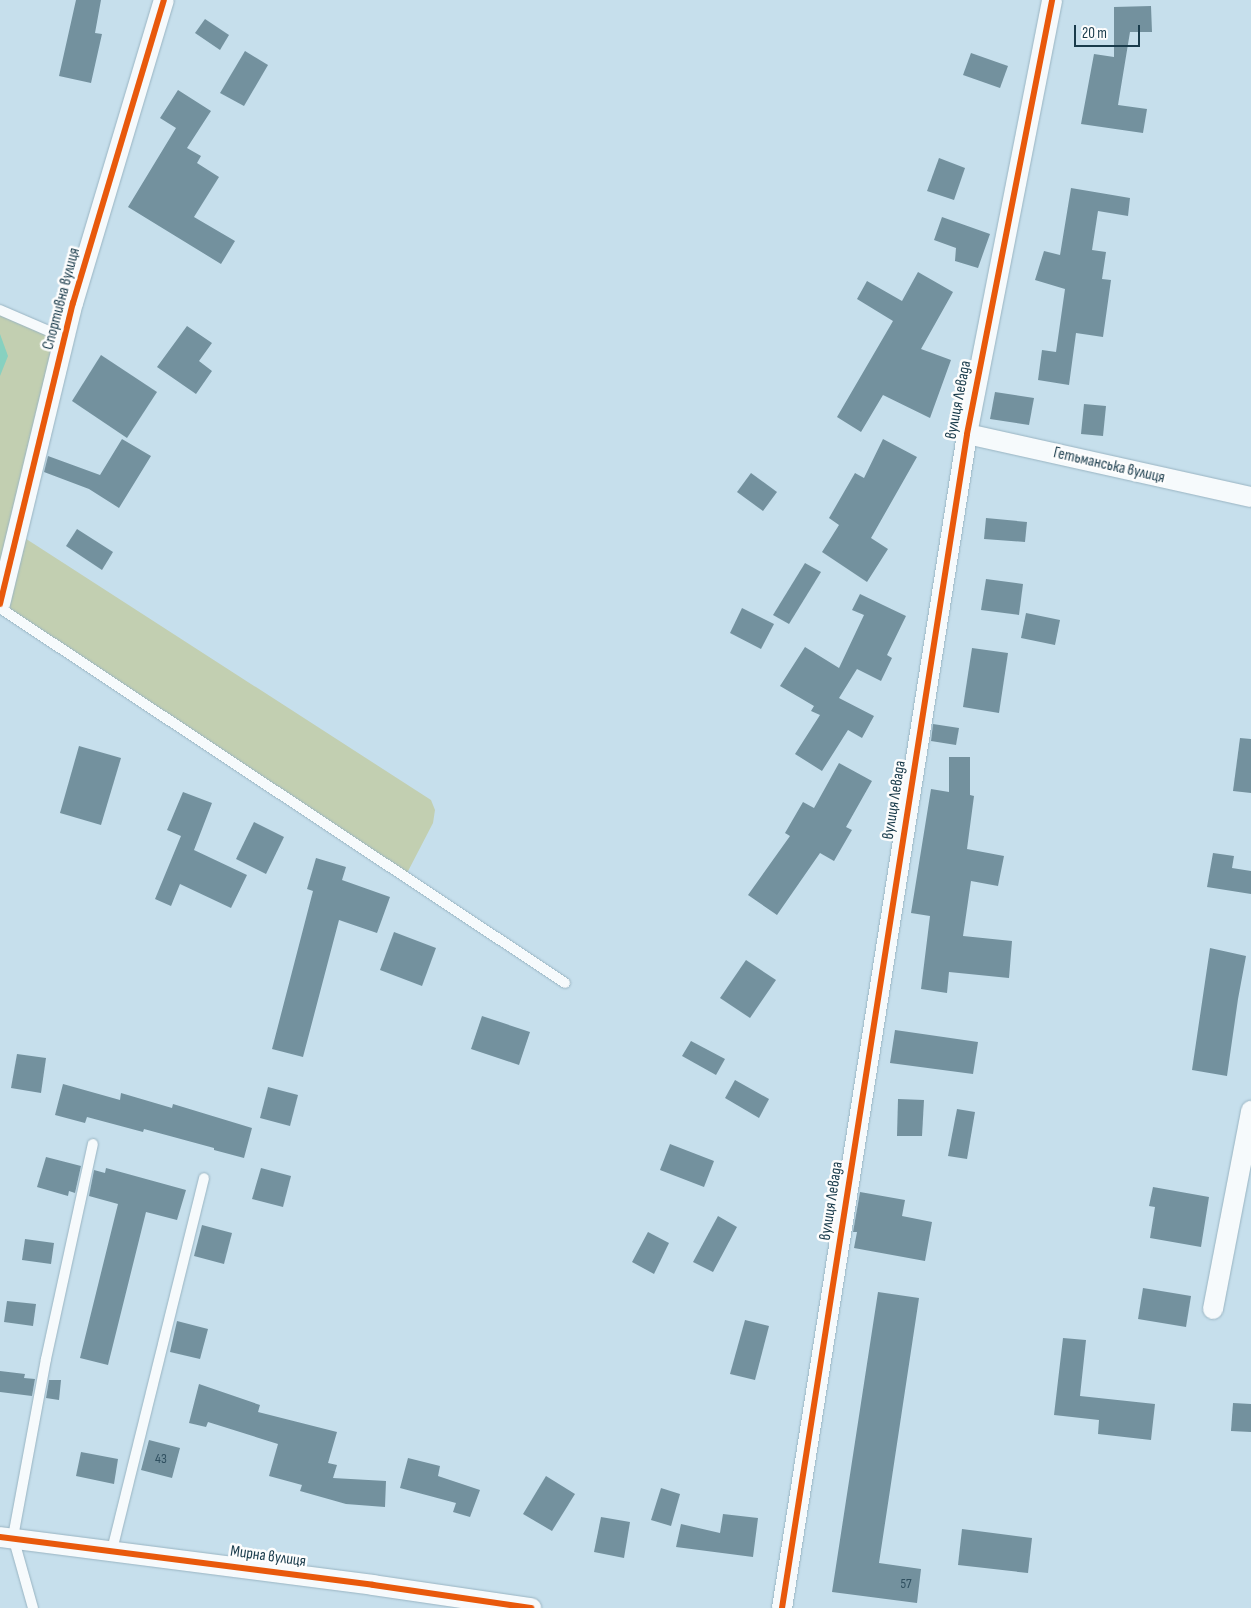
<!DOCTYPE html>
<html>
<head>
<meta charset="utf-8">
<style>
  body { margin:0 }
  #map { position:relative; width:1251px; height:1608px; overflow:hidden; background:#c6dfec; font-family:"Sofia Sans Condensed",sans-serif }
  div>[style] { position:absolute }
  [style*='--x'] { left:calc(var(--x)*1px); top:calc(var(--y)*1px); width:calc(var(--w)*1px); rotate:calc(var(--a)*1deg) }
  .green>* { inset:0; background:#c2cfb1 }
  .water>* { inset:0; background:#87d1c0 }
  .building>* { inset:0; background:#73919e }
  .roads { filter:drop-shadow(0 0 1px #99b4c2) drop-shadow(0 0 1px #99b4c2) }
  .service>* { height:10px; margin:-5px; padding:0 5px; transform-origin:5px; border-radius:5px; background:#f6fafc }
  .minor>* { height:20px; margin:-10px; padding:0 10px; transform-origin:10px; border-radius:10px; background:#f6fafc }
  .cycleway>* { height:6px; margin:-3px; padding:0 3px; transform-origin:3px; border-radius:3px; background:#e8590c }
  span { translate:-50% -50%; white-space:nowrap; text-align:center; line-height:1.15; -webkit-text-stroke:5px #fdfdfd; paint-order:stroke }
  .number-label { font-size:14px; color:#305060 }
  .number-label span { -webkit-text-stroke-width:0 }
  .street-label { font-size:16px; color:#193b4b }
  .scale { position:absolute; left:1074px; top:25px; width:66px; height:22px; box-sizing:border-box; border:2px solid #193b4b; border-top:0; padding-left:6px; font-size:15px; line-height:18px; white-space:nowrap; color:#193b4b; -webkit-text-stroke:4px #fdfdfd; paint-order:stroke }
</style>
</head>
<body>
<div id="map">
  <div class="green">
    <i style="clip-path:polygon(0 310px,65px 338px,17px 533px,431px 800px,435px 810px,433px 823px,405px 877px,0 608px)"></i>
  </div>
  <div class="water">
    <i style="clip-path:polygon(0 334px,8px 356px,0 376px)"></i>
  </div>
  <div class="building">
    <i style="clip-path:polygon(76px 0,101px 0,95px 33px,102px 34px,91px 83px,59px 76px)"></i>
    <i style="clip-path:polygon(1151px 6px,1152px 32px,1130px 32px,1118px 105px,1147px 109px,1143px 133px,1081px 124px,1094px 54px,1114px 57px,1114px 7px)"></i>
    <i style="clip-path:polygon(205px 19px,229px 35px,220px 50px,195px 33px)"></i>
    <i style="clip-path:polygon(245px 51px,268px 65px,244px 106px,220px 93px)"></i>
    <i style="clip-path:polygon(971px 53px,1008px 66px,1000px 88px,963px 75px)"></i>
    <i style="clip-path:polygon(178px 90px,211px 111px,187px 148px,201px 156px,197px 163px,219px 177px,194px 217px,235px 241px,221px 264px,128px 207px,176px 128px,160px 118px)"></i>
    <i style="clip-path:polygon(939px 158px,965px 168px,954px 200px,927px 191px)"></i>
    <i style="clip-path:polygon(1071px 188px,1130px 198px,1128px 216px,1098px 211px,1092px 250px,1106px 252px,1102px 279px,1111px 280px,1103px 337px,1076px 333px,1069px 385px,1038px 380px,1042px 350px,1056px 352px,1065px 289px,1035px 280px,1044px 251px,1060px 255px)"></i>
    <i style="clip-path:polygon(942px 217px,990px 234px,978px 268px,955px 261px,956px 248px,934px 240px)"></i>
    <i style="clip-path:polygon(918px 272px,953px 292px,921px 349px,951px 360px,930px 418px,883px 395px,861px 432px,837px 417px,893px 321px,857px 299px,867px 281px,902px 301px)"></i>
    <i style="clip-path:polygon(187px 326px,212px 343px,199px 361px,212px 371px,196px 394px,157px 367px)"></i>
    <i style="clip-path:polygon(101px 355px,157px 392px,127px 438px,72px 401px)"></i>
    <i style="clip-path:polygon(995px 392px,1034px 398px,1029px 425px,990px 419px)"></i>
    <i style="clip-path:polygon(1084px 404px,1106px 406px,1103px 436px,1081px 434px)"></i>
    <i style="clip-path:polygon(122px 439px,151px 456px,119px 508px,89px 489px,44px 472px,48px 456px,100px 475px)"></i>
    <i style="clip-path:polygon(883px 439px,917px 457px,871px 538px,888px 549px,867px 582px,822px 552px,839px 525px,829px 518px,855px 473px,864px 478px)"></i>
    <i style="clip-path:polygon(751px 473px,777px 492px,763px 511px,737px 492px)"></i>
    <i style="clip-path:polygon(986px 518px,1027px 522px,1025px 542px,984px 539px)"></i>
    <i style="clip-path:polygon(77px 529px,113px 552px,102px 570px,66px 546px)"></i>
    <i style="clip-path:polygon(805px 563px,821px 572px,789px 624px,773px 615px)"></i>
    <i style="clip-path:polygon(986px 579px,1023px 584px,1019px 615px,981px 610px)"></i>
    <i style="clip-path:polygon(860px 594px,906px 616px,887px 655px,892px 658px,881px 681px,857px 669px,839px 698px,874px 716px,862px 738px,848px 730px,822px 771px,795px 754px,820px 715px,811px 711px,814px 706px,780px 686px,805px 647px,839px 668px,864px 615px,852px 610px)"></i>
    <i style="clip-path:polygon(742px 608px,774px 624px,761px 649px,730px 633px)"></i>
    <i style="clip-path:polygon(1026px 613px,1060px 620px,1055px 645px,1021px 638px)"></i>
    <i style="clip-path:polygon(972px 648px,1008px 653px,999px 713px,963px 707px)"></i>
    <i style="clip-path:polygon(933px 724px,959px 728px,956px 745px,931px 741px)"></i>
    <i style="clip-path:polygon(1240px 738px,1251px 739px,1251px 793px,1233px 791px)"></i>
    <i style="clip-path:polygon(79px 746px,121px 758px,101px 825px,60px 813px)"></i>
    <i style="clip-path:polygon(949px 757px,970px 757px,970px 795px,974px 796px,967px 849px,1004px 856px,998px 886px,971px 881px,963px 936px,1012px 941px,1009px 978px,949px 972px,947px 993px,921px 989px,930px 916px,911px 913px,931px 789px,949px 792px)"></i>
    <i style="clip-path:polygon(839px 763px,872px 781px,846px 827px,852px 830px,834px 861px,820px 853px,777px 915px,748px 895px,790px 836px,785px 833px,803px 802px,814px 808px)"></i>
    <i style="clip-path:polygon(183px 792px,212px 803px,194px 850px,247px 875px,231px 908px,180px 884px,171px 906px,155px 899px,181px 836px,167px 830px)"></i>
    <i style="clip-path:polygon(254px 822px,284px 837px,266px 874px,236px 859px)"></i>
    <i style="clip-path:polygon(1213px 853px,1234px 856px,1232px 868px,1251px 871px,1251px 894px,1207px 887px)"></i>
    <i style="clip-path:polygon(316px 858px,346px 867px,342px 880px,390px 897px,377px 933px,339px 920px,303px 1057px,272px 1049px,313px 891px,307px 889px)"></i>
    <i style="clip-path:polygon(394px 932px,436px 948px,422px 986px,380px 970px)"></i>
    <i style="clip-path:polygon(1210px 948px,1246px 956px,1238px 999px,1227px 1076px,1192px 1070px)"></i>
    <i style="clip-path:polygon(746px 960px,776px 980px,750px 1018px,720px 998px)"></i>
    <i style="clip-path:polygon(482px 1016px,530px 1032px,519px 1065px,471px 1049px)"></i>
    <i style="clip-path:polygon(895px 1030px,978px 1042px,973px 1074px,890px 1063px)"></i>
    <i style="clip-path:polygon(691px 1041px,725px 1059px,716px 1075px,682px 1056px)"></i>
    <i style="clip-path:polygon(17px 1054px,46px 1058px,41px 1093px,11px 1088px)"></i>
    <i style="clip-path:polygon(735px 1080px,769px 1099px,759px 1118px,725px 1098px)"></i>
    <i style="clip-path:polygon(63px 1084px,120px 1100px,121px 1093px,172px 1108px,173px 1104px,252px 1128px,244px 1158px,214px 1150px,214px 1148px,144px 1129px,143px 1132px,87px 1117px,85px 1123px,55px 1115px)"></i>
    <i style="clip-path:polygon(268px 1087px,298px 1095px,290px 1126px,260px 1118px)"></i>
    <i style="clip-path:polygon(898px 1099px,924px 1100px,922px 1136px,897px 1136px)"></i>
    <i style="clip-path:polygon(957px 1109px,975px 1112px,967px 1159px,948px 1156px)"></i>
    <i style="clip-path:polygon(670px 1144px,714px 1161px,704px 1187px,660px 1170px)"></i>
    <i style="clip-path:polygon(46px 1157px,81px 1166px,75px 1193px,69px 1191px,68px 1196px,37px 1187px)"></i>
    <i style="clip-path:polygon(106px 1168px,186px 1190px,177px 1220px,146px 1212px,108px 1365px,80px 1358px,118px 1204px,89px 1196px,94px 1170px,105px 1173px)"></i>
    <i style="clip-path:polygon(261px 1168px,291px 1176px,283px 1207px,252px 1199px)"></i>
    <i style="clip-path:polygon(1153px 1187px,1209px 1197px,1201px 1247px,1150px 1238px,1155px 1207px,1149px 1206px)"></i>
    <i style="clip-path:polygon(860px 1192px,905px 1200px,902px 1216px,932px 1222px,925px 1261px,854px 1248px,857px 1232px,853px 1232px)"></i>
    <i style="clip-path:polygon(718px 1216px,737px 1227px,713px 1272px,693px 1262px)"></i>
    <i style="clip-path:polygon(202px 1225px,232px 1233px,224px 1264px,194px 1256px)"></i>
    <i style="clip-path:polygon(648px 1232px,669px 1243px,654px 1274px,632px 1262px)"></i>
    <i style="clip-path:polygon(25px 1239px,54px 1243px,51px 1264px,22px 1260px)"></i>
    <i style="clip-path:polygon(1143px 1288px,1191px 1296px,1186px 1327px,1138px 1319px)"></i>
    <i style="clip-path:polygon(878px 1292px,919px 1298px,879px 1563px,921px 1569px,917px 1603px,832px 1592px)"></i>
    <i style="clip-path:polygon(7px 1301px,36px 1304px,33px 1326px,4px 1322px)"></i>
    <i style="clip-path:polygon(745px 1320px,769px 1326px,755px 1380px,730px 1374px)"></i>
    <i style="clip-path:polygon(177px 1321px,208px 1329px,200px 1359px,170px 1352px)"></i>
    <i style="clip-path:polygon(1063px 1338px,1086px 1340px,1080px 1396px,1155px 1404px,1151px 1440px,1098px 1434px,1099px 1420px,1054px 1415px)"></i>
    <i style="clip-path:polygon(0 1371px,25px 1374px,24px 1378px,35px 1379px,32px 1396px,0 1392px)"></i>
    <i style="clip-path:polygon(49px 1380px,61px 1380px,59px 1400px,46px 1398px)"></i>
    <i style="clip-path:polygon(199px 1384px,260px 1405px,258px 1412px,337px 1432px,328px 1463px,337px 1465px,333px 1478px,386px 1481px,385px 1507px,346px 1504px,300px 1491px,302px 1485px,269px 1476px,278px 1444px,208px 1422px,206px 1427px,189px 1423px)"></i>
    <i style="clip-path:polygon(1233px 1403px,1251px 1404px,1251px 1432px,1231px 1431px)"></i>
    <i style="clip-path:polygon(149px 1440px,180px 1448px,172px 1478px,141px 1470px)"></i>
    <i style="clip-path:polygon(81px 1452px,118px 1459px,114px 1484px,76px 1476px)"></i>
    <i style="clip-path:polygon(408px 1458px,440px 1466px,438px 1476px,480px 1490px,470px 1517px,453px 1512px,456px 1503px,400px 1488px)"></i>
    <i style="clip-path:polygon(546px 1476px,575px 1494px,552px 1531px,523px 1514px)"></i>
    <i style="clip-path:polygon(661px 1488px,680px 1494px,671px 1526px,651px 1520px)"></i>
    <i style="clip-path:polygon(723px 1514px,758px 1518px,753px 1557px,676px 1547px,681px 1524px,720px 1533px)"></i>
    <i style="clip-path:polygon(601px 1517px,630px 1522px,624px 1558px,594px 1552px)"></i>
    <i style="clip-path:polygon(962px 1529px,1032px 1538px,1028px 1573px,958px 1565px)"></i>
  </div>
  <div class="roads">
    <div class="service">
      <i style="--x:0;--y:310;--w:71;--a:23.3"></i>
      <i style="--x:0;--y:608;--w:678;--a:33.57"></i>
      <i style="--x:112;--y:1550;--w:383;--a:-76.1"></i>
      <i style="--x:33;--y:1608;--w:74;--a:-105.7"></i>
      <i style="--x:13;--y:1537;--w:181;--a:-79.5"></i>
      <i style="--x:46;--y:1359;--w:220;--a:-77.7"></i>
    </div>
    <div class="minor">
      <i style="--x:967;--y:434;--w:291;--a:12.5"></i>
      <i style="--x:0;--y:604;--w:310;--a:-76.4"></i>
      <i style="--x:73;--y:303;--w:316;--a:-73.3"></i>
      <i style="--x:1213;--y:1309;--w:202;--a:-79.1"></i>
      <i style="--x:0;--y:1537;--w:376;--a:7.3"></i>
      <i style="--x:373;--y:1585;--w:160;--a:8.3"></i>
      <i style="--x:782;--y:1608;--w:1188;--a:-81.04"></i>
      <i style="--x:967;--y:434;--w:442;--a:-78.9"></i>
    </div>
  </div>
  <div class="cycleway">
    <i style="--x:0;--y:604;--w:310;--a:-76.4"></i>
    <i style="--x:73;--y:303;--w:316;--a:-73.3"></i>
    <i style="--x:0;--y:1537;--w:376;--a:7.3"></i>
    <i style="--x:373;--y:1585;--w:160;--a:8.3"></i>
    <i style="--x:782;--y:1608;--w:1188;--a:-81.04"></i>
    <i style="--x:967;--y:434;--w:442;--a:-78.9"></i>
  </div>
  <div class="number-label">
    <span style="left:161px;top:1459px">43</span>
    <span style="left:906px;top:1584px">57</span>
  </div>
  <div class="street-label">
    <span style="left:62px;top:299px;rotate:-75deg">Спортивна вулиця</span>
    <span style="left:959px;top:400px;rotate:-79deg">вулиця Левада</span>
    <span style="left:1109px;top:466px;rotate:13deg">Гетьманська вулиця</span>
    <span style="left:895px;top:800px;rotate:-81deg">вулиця Левада</span>
    <span style="left:832px;top:1201px;rotate:-81deg">вулиця Левада</span>
    <span style="left:268px;top:1557px;rotate:8deg">Мирна вулиця</span>
  </div>
  <div class="scale">20 m</div>
</div>
</body>
</html>
